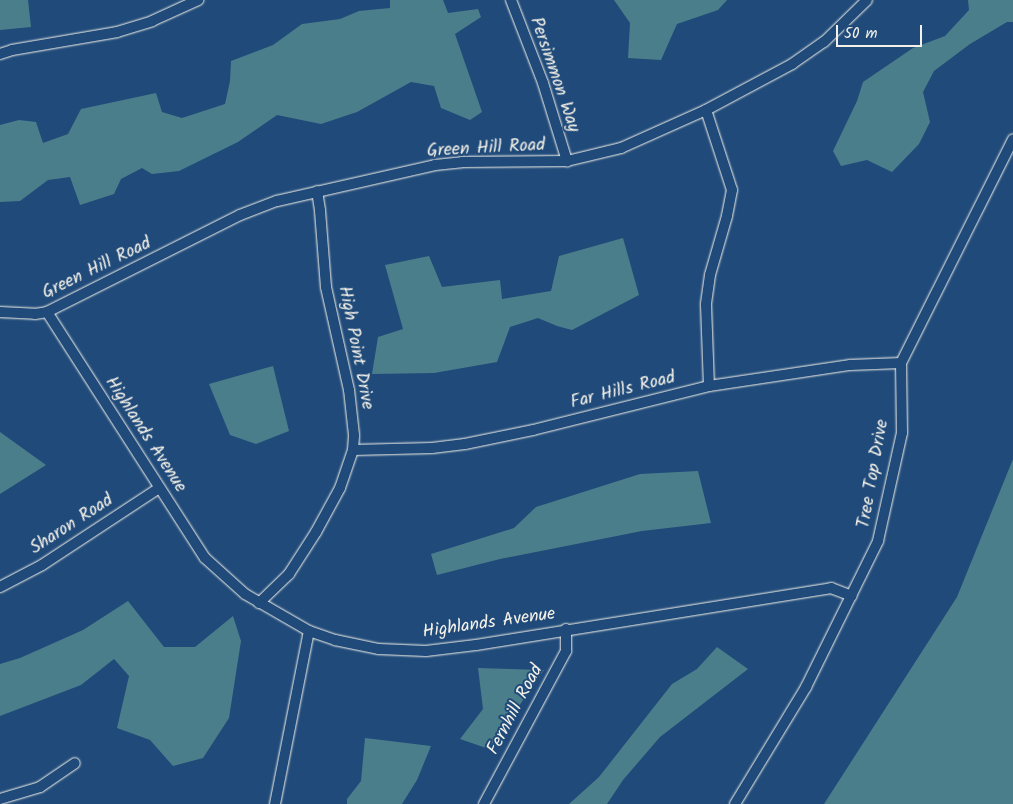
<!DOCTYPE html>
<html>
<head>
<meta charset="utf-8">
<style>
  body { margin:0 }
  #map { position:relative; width:1013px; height:804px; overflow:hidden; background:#1f4a7a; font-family:Kalam,sans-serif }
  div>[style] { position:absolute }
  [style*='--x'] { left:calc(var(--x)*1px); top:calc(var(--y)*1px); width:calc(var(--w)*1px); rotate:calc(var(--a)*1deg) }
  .green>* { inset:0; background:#4b7e8b }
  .roads { filter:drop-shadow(0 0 1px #f4f1e8) drop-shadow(0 0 1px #f4f1e8) }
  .street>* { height:10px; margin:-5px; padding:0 5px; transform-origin:5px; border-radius:5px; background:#1f4a7a }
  span { translate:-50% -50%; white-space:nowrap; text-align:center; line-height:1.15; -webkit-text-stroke:4px #1f4a7a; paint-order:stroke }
  .street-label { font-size:18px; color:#f4f1e8 }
  .scale { position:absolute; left:836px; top:25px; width:86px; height:22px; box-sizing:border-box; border:2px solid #f4f1e8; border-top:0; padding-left:6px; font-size:15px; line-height:18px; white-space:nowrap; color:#f4f1e8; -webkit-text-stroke:4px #1f4a7a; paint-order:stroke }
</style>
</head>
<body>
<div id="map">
  <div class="green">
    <i style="clip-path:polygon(0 0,28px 0,31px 27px,0 30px)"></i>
    <i style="clip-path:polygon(390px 0,443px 0,448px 13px,478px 9px,481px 17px,455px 34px,482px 112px,470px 120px,441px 108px,434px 86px,411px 82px,357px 112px,321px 124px,277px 115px,238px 142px,179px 171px,152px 174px,142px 168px,121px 179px,114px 194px,80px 205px,70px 177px,48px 180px,20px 201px,0 202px,0 125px,19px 120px,36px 122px,43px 143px,68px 134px,81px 109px,156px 93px,162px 112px,182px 118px,225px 104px,230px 81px,231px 61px,273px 45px,302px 24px,340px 19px,359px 11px,390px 8px)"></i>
    <i style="clip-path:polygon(614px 0,727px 0,718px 10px,677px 24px,661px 60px,628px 58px,630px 23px)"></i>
    <i style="clip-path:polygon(968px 0,1013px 0,1013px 22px,1007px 22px,970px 44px,934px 71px,923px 92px,930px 122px,919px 144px,892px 172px,867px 160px,841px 166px,833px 151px,857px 101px,863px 82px,913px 48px,945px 36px,969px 10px)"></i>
    <i style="clip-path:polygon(623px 238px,639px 295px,572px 330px,557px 326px,538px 318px,510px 327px,497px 362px,434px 373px,372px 374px,378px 337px,403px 329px,385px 265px,429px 256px,442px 287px,500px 280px,502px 299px,551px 291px,559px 256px)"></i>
    <i style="clip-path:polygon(273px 366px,289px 431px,256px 444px,230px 435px,209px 384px)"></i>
    <i style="clip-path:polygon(0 432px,46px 465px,0 494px)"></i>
    <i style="clip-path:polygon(1013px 459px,1013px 804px,824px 804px,957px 597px)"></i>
    <i style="clip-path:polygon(698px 471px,711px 523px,642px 531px,500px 559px,437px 575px,431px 554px,514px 528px,536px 507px,640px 474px)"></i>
    <i style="clip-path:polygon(128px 601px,164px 647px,195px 647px,233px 616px,241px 641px,229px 718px,203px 758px,173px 766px,150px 740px,117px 728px,129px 676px,114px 659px,81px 685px,0 716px,0 664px,20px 658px,83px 630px)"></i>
    <i style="clip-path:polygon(717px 647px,748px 669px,660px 737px,623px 780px,607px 804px,569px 804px,599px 777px,672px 684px,697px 669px)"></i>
    <i style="clip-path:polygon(478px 668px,544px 670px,489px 749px,460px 739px,483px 709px)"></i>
    <i style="clip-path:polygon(365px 738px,431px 746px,417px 780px,402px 804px,347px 804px,347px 799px,361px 781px)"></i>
  </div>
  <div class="roads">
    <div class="street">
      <i style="--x:511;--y:0;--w:89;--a:68.9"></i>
      <i style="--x:543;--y:83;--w:82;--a:72.9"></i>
      <i style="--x:0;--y:54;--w:13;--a:-18"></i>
      <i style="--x:12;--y:50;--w:107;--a:-9.7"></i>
      <i style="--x:117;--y:32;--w:37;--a:-17"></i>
      <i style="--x:152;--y:21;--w:51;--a:-24.5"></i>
      <i style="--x:706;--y:110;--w:84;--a:72"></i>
      <i style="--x:732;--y:190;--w:26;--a:101"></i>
      <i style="--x:727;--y:216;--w:61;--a:106.1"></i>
      <i style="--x:710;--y:275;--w:30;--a:98"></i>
      <i style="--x:706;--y:305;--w:81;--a:87.9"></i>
      <i style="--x:0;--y:312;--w:35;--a:3"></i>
      <i style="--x:35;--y:314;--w:12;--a:-9"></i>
      <i style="--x:47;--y:312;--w:216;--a:-26.7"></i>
      <i style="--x:240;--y:215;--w:40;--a:-21"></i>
      <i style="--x:277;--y:201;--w:162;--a:-12.8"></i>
      <i style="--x:435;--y:165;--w:27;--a:-6"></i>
      <i style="--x:462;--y:162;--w:105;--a:-0.5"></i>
      <i style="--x:567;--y:161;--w:56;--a:-13.5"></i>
      <i style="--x:621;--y:148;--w:93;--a:-24.1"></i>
      <i style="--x:706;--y:110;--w:98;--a:-28.1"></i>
      <i style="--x:792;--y:64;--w:39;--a:-35"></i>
      <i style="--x:824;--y:42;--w:60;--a:-44.3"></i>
      <i style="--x:47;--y:312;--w:292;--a:57.3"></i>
      <i style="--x:205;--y:558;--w:54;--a:42"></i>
      <i style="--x:245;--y:594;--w:74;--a:30"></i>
      <i style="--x:309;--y:631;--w:28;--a:19"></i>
      <i style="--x:335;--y:640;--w:45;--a:11.6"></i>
      <i style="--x:379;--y:649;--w:47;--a:2.4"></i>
      <i style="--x:426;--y:651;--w:50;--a:-6.8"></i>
      <i style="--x:476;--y:645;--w:360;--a:-9.1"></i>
      <i style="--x:831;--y:588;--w:22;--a:21"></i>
      <i style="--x:353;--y:450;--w:79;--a:-1.5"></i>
      <i style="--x:432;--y:448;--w:33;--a:-7"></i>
      <i style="--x:465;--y:444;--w:69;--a:-11.6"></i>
      <i style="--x:533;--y:430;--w:181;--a:-14"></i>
      <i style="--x:709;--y:386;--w:143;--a:-8.5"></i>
      <i style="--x:850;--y:365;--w:51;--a:-2.2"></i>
      <i style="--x:0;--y:587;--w:47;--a:-27.6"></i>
      <i style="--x:42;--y:565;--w:140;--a:-33.3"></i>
      <i style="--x:259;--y:603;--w:42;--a:-44"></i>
      <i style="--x:289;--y:574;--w:50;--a:-57.3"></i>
      <i style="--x:316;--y:532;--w:50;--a:-61.4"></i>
      <i style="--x:340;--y:488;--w:40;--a:-71.1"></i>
      <i style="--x:353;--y:450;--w:15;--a:-86"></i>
      <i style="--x:354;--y:435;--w:45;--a:-96.3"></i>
      <i style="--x:349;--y:390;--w:106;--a:-102.6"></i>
      <i style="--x:326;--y:287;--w:77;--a:-94.5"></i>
      <i style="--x:320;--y:210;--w:19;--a:-99"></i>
      <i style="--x:0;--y:799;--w:42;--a:-16.7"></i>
      <i style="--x:40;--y:787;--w:42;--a:-34.4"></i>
      <i style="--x:275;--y:804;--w:176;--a:-78.9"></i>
      <i style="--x:484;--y:804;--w:174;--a:-61.8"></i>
      <i style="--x:566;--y:651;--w:22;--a:-90"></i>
      <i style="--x:735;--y:804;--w:137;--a:-58.7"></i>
      <i style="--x:806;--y:687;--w:163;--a:-63.7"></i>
      <i style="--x:878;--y:541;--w:111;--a:-77.5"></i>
      <i style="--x:902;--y:433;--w:70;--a:-90.8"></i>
      <i style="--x:901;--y:363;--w:250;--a:-63.4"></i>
    </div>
  </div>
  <div class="street-label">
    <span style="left:554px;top:75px;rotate:71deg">Persimmon Way</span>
    <span style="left:486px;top:149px;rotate:-3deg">Green Hill Road</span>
    <span style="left:97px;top:269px;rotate:-26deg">Green Hill Road</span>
    <span style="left:355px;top:348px;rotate:79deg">High Point Drive</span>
    <span style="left:623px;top:391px;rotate:-14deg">Far Hills Road</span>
    <span style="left:145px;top:435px;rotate:57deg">Highlands Avenue</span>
    <span style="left:874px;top:474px;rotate:-80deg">Tree Top Drive</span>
    <span style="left:72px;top:525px;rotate:-33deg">Sharon Road</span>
    <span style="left:489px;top:624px;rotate:-8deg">Highlands Avenue</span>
    <span style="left:516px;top:710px;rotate:-62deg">Fernhill Road</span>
  </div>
  <div class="scale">50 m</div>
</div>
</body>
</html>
